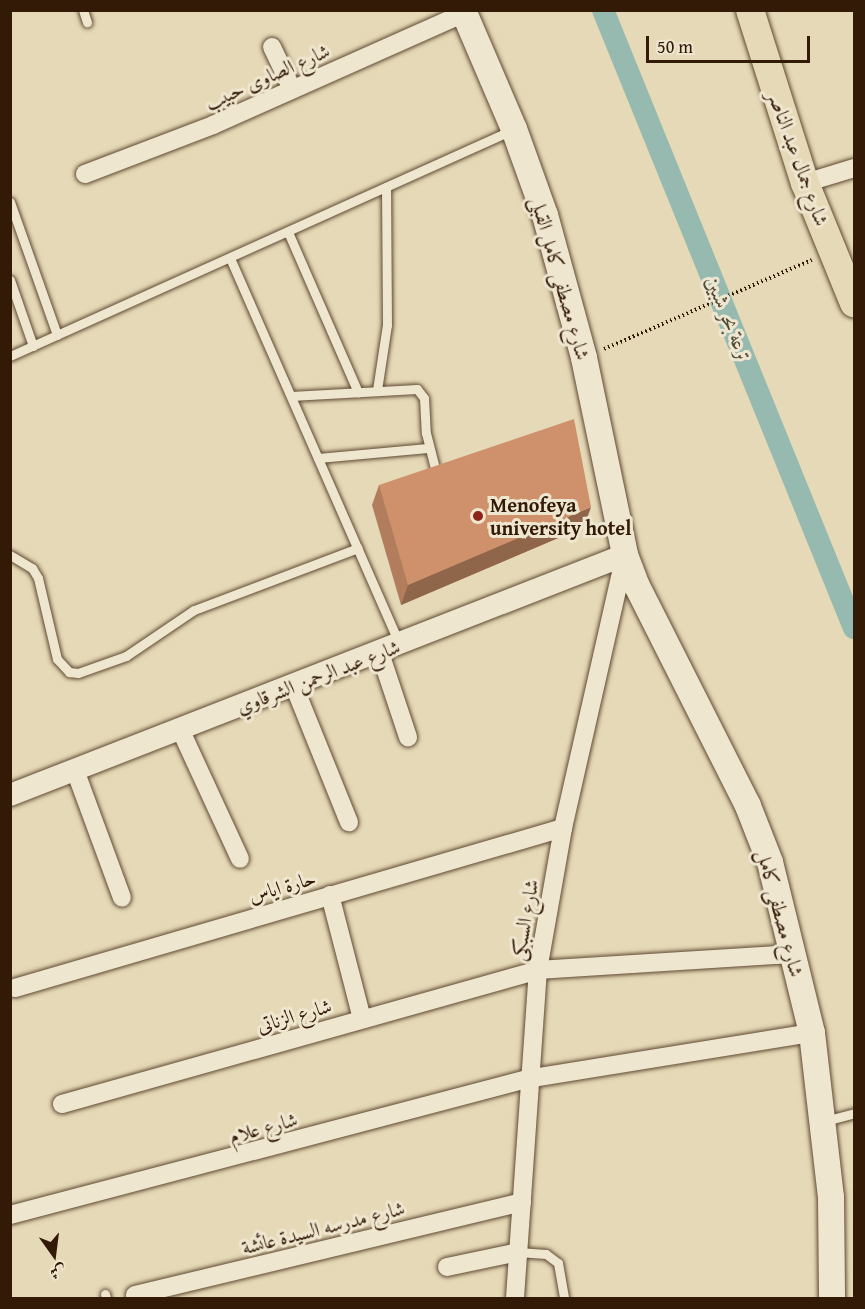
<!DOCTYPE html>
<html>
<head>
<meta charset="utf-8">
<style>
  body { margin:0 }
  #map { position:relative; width:865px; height:1309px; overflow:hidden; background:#e6d9b7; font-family:"Gentium Book Plus",Amiri,serif }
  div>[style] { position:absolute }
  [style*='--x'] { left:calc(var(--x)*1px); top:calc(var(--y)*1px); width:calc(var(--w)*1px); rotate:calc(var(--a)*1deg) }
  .canal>* { height:22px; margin:-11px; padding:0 11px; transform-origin:11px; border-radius:11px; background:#96baaf }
  .path>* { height:4px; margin-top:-2px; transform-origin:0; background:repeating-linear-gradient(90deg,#321a06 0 1.5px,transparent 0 4.5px) }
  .roads { filter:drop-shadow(0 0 2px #5f4a32) drop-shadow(0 0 2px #5f4a32) }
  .service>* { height:9px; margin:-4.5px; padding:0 4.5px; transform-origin:4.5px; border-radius:4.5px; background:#efe6d0 }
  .minor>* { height:18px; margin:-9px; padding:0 9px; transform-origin:9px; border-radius:9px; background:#efe6d0 }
  .tertiary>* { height:22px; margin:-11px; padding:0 11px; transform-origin:11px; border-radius:11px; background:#efe6d0 }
  .secondary>* { height:26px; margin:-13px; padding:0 13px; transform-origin:13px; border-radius:13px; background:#efe6d0 }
  .primary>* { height:28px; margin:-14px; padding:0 14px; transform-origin:14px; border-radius:14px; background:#e6d9b7 }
  .wall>* { inset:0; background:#b17d5c }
  .shaded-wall>* { inset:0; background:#90664b }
  .building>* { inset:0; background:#ce916b }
  .dots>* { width:16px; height:16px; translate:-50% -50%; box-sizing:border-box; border:3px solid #efe6d0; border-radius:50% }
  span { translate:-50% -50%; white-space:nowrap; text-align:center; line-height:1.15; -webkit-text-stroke:6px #efe6d0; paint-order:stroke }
  .street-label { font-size:20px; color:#321a06 }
  .poi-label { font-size:20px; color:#321a06; font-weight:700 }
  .left { translate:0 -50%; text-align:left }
  .water-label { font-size:21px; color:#504a39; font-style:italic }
  .frame { position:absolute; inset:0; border:12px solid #321a06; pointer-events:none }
  .north { position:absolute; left:24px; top:1225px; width:60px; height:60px; -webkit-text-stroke:4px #efe6d0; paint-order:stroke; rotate:166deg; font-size:16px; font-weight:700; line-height:24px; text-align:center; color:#321a06 }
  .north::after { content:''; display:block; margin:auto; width:21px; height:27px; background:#321a06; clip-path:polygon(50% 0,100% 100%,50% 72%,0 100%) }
  .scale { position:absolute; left:646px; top:36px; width:164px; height:27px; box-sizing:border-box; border:3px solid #321a06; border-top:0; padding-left:8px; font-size:18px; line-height:21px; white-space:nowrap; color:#321a06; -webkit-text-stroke:4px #efe6d0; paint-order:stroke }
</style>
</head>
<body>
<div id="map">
  <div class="canal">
    <i style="--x:603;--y:10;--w:667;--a:67.9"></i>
  </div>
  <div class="path">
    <i style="--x:604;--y:349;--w:226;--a:-23.2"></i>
  </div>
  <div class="roads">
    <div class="service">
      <i style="--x:83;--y:10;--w:13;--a:72"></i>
      <i style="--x:10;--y:202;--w:141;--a:70.5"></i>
      <i style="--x:288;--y:232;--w:175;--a:66.4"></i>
      <i style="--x:230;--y:258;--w:420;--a:66.3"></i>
      <i style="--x:10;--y:280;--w:70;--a:70.8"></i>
      <i style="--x:10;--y:356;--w:551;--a:-24.24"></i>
      <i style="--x:377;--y:390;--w:66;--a:-81.3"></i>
      <i style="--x:387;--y:325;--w:138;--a:-90.4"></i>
      <i style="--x:291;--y:396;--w:126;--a:-3.2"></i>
      <i style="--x:417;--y:389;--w:11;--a:52"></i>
      <i style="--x:424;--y:398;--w:35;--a:87"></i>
      <i style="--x:426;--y:433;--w:44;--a:75.7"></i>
      <i style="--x:318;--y:458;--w:110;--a:-5.2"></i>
      <i style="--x:10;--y:555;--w:26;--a:31"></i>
      <i style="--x:32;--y:568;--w:12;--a:59"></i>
      <i style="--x:38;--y:578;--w:83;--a:76.8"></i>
      <i style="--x:57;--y:659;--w:18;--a:47"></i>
      <i style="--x:69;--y:672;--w:9;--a:6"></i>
      <i style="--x:78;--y:673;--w:51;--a:-19.5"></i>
      <i style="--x:126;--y:656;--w:82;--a:-34.1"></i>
      <i style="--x:194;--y:610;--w:175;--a:-20.7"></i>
      <i style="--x:825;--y:1121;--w:30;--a:-15"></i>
      <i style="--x:518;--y:1252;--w:28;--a:4"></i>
      <i style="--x:546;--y:1254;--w:15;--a:37"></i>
      <i style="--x:558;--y:1263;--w:36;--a:80"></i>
      <i style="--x:105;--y:1294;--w:4;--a:76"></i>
    </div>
    <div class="minor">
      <i style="--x:272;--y:47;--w:47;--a:64.5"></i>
      <i style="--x:85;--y:174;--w:137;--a:-20.9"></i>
      <i style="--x:213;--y:125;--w:276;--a:-24"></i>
      <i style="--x:805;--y:183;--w:51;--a:-17"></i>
      <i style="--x:380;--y:653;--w:89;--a:71.6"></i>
      <i style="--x:294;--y:686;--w:147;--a:68"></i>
      <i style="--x:180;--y:729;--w:143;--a:65.2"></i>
      <i style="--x:75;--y:770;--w:136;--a:69.8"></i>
      <i style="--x:330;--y:895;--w:128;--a:75.5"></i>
      <i style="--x:15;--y:988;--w:571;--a:-16.28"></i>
      <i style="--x:62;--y:1104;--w:495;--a:-15.7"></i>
      <i style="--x:538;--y:970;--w:256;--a:-3.6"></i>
      <i style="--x:10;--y:1215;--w:535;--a:-14.74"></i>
      <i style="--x:527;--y:1079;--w:289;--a:-9.2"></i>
      <i style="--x:447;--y:1267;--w:73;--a:-11.9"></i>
      <i style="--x:135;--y:1295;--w:398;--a:-13.5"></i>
      <i style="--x:515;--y:1298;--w:329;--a:-86"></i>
      <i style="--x:538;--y:970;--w:144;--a:-80"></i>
      <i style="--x:563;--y:828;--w:280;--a:-77.2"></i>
    </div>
    <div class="tertiary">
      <i style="--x:10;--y:795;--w:660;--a:-21.32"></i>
    </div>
    <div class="secondary">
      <i style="--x:463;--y:10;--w:129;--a:66.8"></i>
      <i style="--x:514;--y:129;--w:91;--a:70.2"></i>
      <i style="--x:545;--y:215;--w:148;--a:74.7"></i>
      <i style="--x:584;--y:358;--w:201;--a:78.2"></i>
      <i style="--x:625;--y:555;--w:33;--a:69"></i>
      <i style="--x:637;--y:586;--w:246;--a:63.2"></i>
      <i style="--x:748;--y:806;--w:60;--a:68.6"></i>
      <i style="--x:770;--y:862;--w:176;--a:76.2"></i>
      <i style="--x:812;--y:1033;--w:165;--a:83.4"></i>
      <i style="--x:831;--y:1197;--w:101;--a:89.4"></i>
    </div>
    <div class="primary">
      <i style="--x:750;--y:10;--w:182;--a:72.4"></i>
      <i style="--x:805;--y:183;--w:130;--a:67.8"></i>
    </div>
  </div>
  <div class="wall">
    <i style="clip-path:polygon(379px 485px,584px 527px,401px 605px,372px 505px)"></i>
  </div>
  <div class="shaded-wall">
    <i style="clip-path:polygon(591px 507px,584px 527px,401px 605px,408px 585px)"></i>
  </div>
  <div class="building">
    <i style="clip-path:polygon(574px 419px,591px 507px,408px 585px,379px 485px)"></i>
  </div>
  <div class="dots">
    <i style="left:478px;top:516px;background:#8f2418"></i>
  </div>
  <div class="street-label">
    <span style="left:267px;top:76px;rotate:-24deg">شارع الصاوى حبيب</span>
    <span style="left:799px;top:158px;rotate:70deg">شارع جمال عبد الناصر</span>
    <span style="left:561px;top:278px;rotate:74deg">شارع مصطفى كامل القبلى</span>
    <span style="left:318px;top:676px;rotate:-21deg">شارع عبد الرحمن الشرقاوي</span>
    <span style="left:282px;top:886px;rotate:-16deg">حارة اياس</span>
    <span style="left:781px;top:913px;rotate:75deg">شارع مصطفى كامل</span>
    <span style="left:524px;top:920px;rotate:-80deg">شارع السبكى</span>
    <span style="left:294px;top:1015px;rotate:-16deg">شارع الزناتى</span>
    <span style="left:263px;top:1127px;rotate:-15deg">شارع علام</span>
    <span style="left:323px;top:1227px;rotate:-14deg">شارع مدرسه السيدة عائشة</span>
  </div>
  <div class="poi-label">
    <span class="left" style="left:490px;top:516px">Menofeya<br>university hotel</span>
  </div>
  <div class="water-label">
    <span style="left:729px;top:319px;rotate:68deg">ترعة بحر شبين</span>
  </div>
  <div class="frame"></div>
  <div class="north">ش</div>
  <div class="scale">50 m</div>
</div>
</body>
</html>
